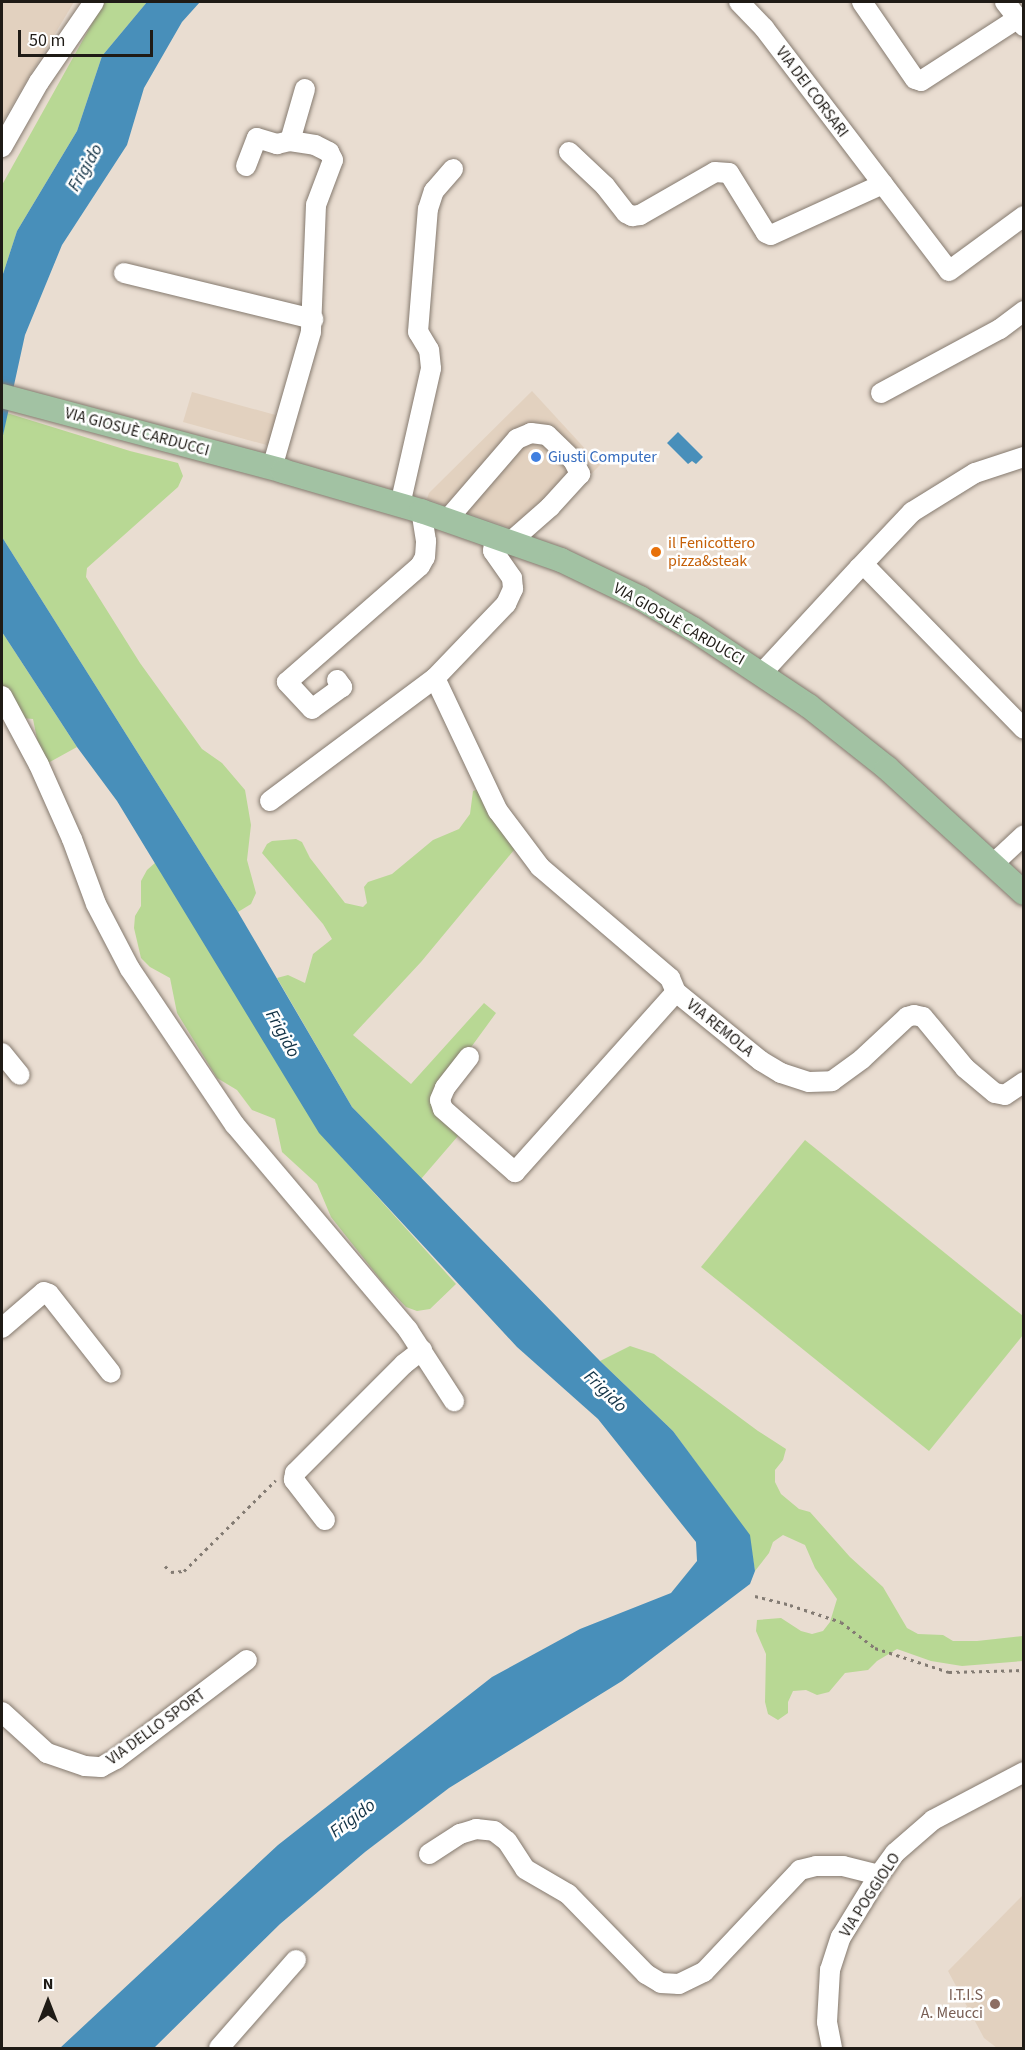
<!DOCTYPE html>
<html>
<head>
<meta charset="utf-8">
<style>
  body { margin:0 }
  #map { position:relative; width:1025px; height:2050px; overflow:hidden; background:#e9ddd1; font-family:"Source Sans 3",sans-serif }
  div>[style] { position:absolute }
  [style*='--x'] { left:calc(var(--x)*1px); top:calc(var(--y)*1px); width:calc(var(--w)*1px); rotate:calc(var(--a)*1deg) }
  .built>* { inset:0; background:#e2d1bf }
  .green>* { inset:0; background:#b8d894 }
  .water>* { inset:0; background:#488fba }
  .path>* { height:3px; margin-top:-1.5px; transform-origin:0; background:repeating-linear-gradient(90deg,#837b73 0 3px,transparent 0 7.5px) }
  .roads { filter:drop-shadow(0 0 2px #857a6f) drop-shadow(0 0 2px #857a6f) }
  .minor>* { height:20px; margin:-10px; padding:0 10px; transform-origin:10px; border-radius:10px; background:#fff }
  .major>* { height:24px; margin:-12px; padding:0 12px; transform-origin:12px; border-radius:12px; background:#a2c2a3 }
  .dots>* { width:16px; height:16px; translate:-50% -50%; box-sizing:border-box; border:3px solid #fff; border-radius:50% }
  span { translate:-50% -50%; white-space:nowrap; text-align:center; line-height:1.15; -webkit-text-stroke:5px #fff; paint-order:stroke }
  .street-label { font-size:16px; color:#1f1b16 }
  .shop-label { font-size:16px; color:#366cbe }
  .left { translate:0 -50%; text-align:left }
  .food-label { font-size:16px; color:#c56008 }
  .education-label { font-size:16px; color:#785e54 }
  .right { translate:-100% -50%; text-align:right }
  .water-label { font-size:18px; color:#123245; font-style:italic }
  .frame { position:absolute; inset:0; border:3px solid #1f1b16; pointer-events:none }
  .north { position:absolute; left:18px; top:1972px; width:60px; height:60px; -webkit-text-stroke:4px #fff; paint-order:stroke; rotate:0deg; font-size:16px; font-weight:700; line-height:24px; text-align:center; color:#1f1b16 }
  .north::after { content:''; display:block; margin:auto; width:21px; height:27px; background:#1f1b16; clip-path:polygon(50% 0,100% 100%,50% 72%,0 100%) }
  .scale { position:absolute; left:18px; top:30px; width:135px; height:27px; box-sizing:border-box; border:3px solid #1f1b16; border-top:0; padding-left:8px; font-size:18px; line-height:21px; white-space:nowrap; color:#1f1b16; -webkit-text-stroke:4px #fff; paint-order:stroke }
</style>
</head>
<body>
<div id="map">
  <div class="built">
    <i style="clip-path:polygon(2px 2px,74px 2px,2px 122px)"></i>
    <i style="clip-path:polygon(532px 391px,600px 465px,531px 535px,427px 499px,429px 493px)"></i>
    <i style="clip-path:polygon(192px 392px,279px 416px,270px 446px,183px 422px)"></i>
    <i style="clip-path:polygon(1023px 1895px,1023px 2048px,997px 2048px,984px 2038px,948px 1971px)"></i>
  </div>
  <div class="green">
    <i style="clip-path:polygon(104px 2px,147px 2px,102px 56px,77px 131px,17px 231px,2px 277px,2px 185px)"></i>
    <i style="clip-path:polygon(7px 413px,130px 451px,178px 463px,183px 476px,178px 487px,87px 568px,86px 577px,140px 663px,202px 749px,222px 763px,245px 790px,251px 825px,247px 860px,256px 893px,251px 904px,238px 912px,2px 537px,2px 440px)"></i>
    <i style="clip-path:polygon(2px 632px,77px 747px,48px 763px,40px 754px,33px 719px,22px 718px,2px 684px)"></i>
    <i style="clip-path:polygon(482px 788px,519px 844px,421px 962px,353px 1035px,411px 1084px,484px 1003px,496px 1013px,434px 1098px,459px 1130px,458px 1136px,421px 1179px,352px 1107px,277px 978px,288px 975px,305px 983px,313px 954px,332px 939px,323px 924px,262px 853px,267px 844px,272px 841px,296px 839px,302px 842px,310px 858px,345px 903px,363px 907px,367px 903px,364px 887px,368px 882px,392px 874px,433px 840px,459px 829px,470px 814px,473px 791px)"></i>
    <i style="clip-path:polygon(156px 862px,320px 1133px,456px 1284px,430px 1309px,417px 1311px,406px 1307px,384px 1284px,331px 1217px,317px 1184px,282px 1152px,275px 1119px,252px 1110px,237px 1090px,217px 1078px,177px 1013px,170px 978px,150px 967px,141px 958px,134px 928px,135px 916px,141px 906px,141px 881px,147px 870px)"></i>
    <i style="clip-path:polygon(805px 1140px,1023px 1316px,1023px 1335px,929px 1451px,701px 1267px)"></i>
    <i style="clip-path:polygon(630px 1346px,654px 1354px,758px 1431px,786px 1449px,783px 1460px,775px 1470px,775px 1482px,781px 1494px,799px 1509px,810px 1512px,850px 1557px,883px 1587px,907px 1628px,918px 1634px,943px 1635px,953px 1641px,977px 1641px,1023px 1636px,1023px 1661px,962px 1666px,931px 1661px,897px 1649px,877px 1661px,868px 1670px,845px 1673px,829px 1692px,817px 1695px,806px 1690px,793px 1691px,788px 1702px,788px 1713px,778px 1720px,768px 1714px,765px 1702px,766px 1654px,756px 1631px,757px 1620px,781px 1618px,801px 1631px,812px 1634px,823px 1631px,830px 1622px,837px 1599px,815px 1568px,805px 1545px,783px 1535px,773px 1542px,769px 1553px,755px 1571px,749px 1535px,673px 1431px,600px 1361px)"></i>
  </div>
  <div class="water">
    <i style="clip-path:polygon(147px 2px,200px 2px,182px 22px,144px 88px,127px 145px,62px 245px,25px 335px,2px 440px,2px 277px,17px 231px,77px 131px,102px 56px)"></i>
    <i style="clip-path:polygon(678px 432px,703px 457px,696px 464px,692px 461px,688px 464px,667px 443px)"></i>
    <i style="clip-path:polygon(2px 537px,238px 912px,352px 1107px,600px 1361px,673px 1431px,750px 1535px,755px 1571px,750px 1584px,622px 1681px,449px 1788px,365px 1852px,280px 1924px,154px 2048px,60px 2048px,278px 1845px,492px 1677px,580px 1629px,671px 1593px,697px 1561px,696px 1542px,598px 1419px,517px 1347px,319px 1133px,117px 801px,77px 747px,2px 632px)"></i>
  </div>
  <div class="path">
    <i style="--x:165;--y:1566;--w:8;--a:45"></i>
    <i style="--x:171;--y:1572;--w:13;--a:-4"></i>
    <i style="--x:184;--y:1571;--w:129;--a:-44.7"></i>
    <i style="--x:755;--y:1596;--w:36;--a:14"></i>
    <i style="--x:790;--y:1605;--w:54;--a:18.4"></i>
    <i style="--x:841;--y:1622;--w:43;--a:37.4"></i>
    <i style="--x:875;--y:1648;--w:78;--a:18"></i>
    <i style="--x:949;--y:1672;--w:75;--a:-1.5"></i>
  </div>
  <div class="roads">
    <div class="minor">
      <i style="--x:739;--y:2;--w:36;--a:46"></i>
      <i style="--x:764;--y:28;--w:305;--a:52.7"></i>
      <i style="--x:949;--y:271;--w:93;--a:-36.3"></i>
      <i style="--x:862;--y:2;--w:93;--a:55.5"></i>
      <i style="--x:915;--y:79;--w:6;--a:18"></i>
      <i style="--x:921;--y:81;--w:114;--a:-32.9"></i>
      <i style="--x:1005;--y:2;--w:31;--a:52"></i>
      <i style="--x:290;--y:141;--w:54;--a:-73.9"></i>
      <i style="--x:2;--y:147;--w:75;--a:-60.4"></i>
      <i style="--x:39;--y:82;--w:97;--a:-55.5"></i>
      <i style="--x:569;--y:152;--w:50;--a:43.4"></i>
      <i style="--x:605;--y:186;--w:34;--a:52"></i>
      <i style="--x:626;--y:213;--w:7;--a:27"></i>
      <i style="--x:632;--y:216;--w:8;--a:-7"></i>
      <i style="--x:640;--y:215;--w:86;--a:-29.8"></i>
      <i style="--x:715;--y:172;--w:14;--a:4"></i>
      <i style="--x:729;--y:173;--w:70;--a:58.3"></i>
      <i style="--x:766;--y:233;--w:5;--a:22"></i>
      <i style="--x:771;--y:235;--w:123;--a:-24.5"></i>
      <i style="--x:246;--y:166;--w:30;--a:-69"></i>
      <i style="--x:257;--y:138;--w:21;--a:17"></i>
      <i style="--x:277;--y:144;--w:13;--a:-13"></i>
      <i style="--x:290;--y:141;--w:25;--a:9"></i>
      <i style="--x:315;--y:145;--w:16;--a:27"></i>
      <i style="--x:329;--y:152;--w:9;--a:63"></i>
      <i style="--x:333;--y:160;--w:48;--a:110.7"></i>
      <i style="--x:316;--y:205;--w:127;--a:92.3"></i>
      <i style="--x:311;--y:332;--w:141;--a:106"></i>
      <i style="--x:124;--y:273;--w:195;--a:13.7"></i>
      <i style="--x:881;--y:393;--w:135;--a:-28.3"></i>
      <i style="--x:1000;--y:329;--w:30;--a:-37"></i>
      <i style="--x:400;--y:505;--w:140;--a:-77.2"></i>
      <i style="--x:431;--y:368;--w:18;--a:-96"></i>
      <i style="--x:429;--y:350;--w:21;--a:-121"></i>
      <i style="--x:418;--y:332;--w:123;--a:-85.4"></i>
      <i style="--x:428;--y:209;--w:19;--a:-72"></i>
      <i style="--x:434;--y:191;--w:29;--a:-49"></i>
      <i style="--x:447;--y:520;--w:107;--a:-49.2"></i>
      <i style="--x:517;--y:439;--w:15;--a:-23"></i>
      <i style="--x:531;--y:433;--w:16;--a:7"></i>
      <i style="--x:547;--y:435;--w:36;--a:44"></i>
      <i style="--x:573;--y:460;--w:16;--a:63"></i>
      <i style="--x:580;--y:474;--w:45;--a:132.3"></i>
      <i style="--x:550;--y:507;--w:53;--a:138.8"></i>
      <i style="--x:859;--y:568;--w:77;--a:-46.6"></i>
      <i style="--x:912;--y:512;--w:74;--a:-31.8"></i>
      <i style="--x:975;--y:473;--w:52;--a:-18.1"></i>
      <i style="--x:762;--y:673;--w:143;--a:-47.3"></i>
      <i style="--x:859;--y:568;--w:7;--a:-8"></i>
      <i style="--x:866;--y:567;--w:226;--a:45.7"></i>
      <i style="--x:435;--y:678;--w:147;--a:64.7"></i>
      <i style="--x:498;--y:811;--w:70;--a:53.1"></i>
      <i style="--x:540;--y:867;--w:171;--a:40.5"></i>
      <i style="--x:670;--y:978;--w:15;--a:67"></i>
      <i style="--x:337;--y:680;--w:9;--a:54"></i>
      <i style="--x:342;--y:687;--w:37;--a:144"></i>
      <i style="--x:312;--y:709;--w:37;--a:-133"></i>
      <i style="--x:287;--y:682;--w:176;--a:-41.1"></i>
      <i style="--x:420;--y:566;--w:10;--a:-61"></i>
      <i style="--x:425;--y:557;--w:16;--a:-86"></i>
      <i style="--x:426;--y:541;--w:30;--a:-99"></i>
      <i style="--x:2;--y:696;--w:78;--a:61.8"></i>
      <i style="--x:39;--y:765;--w:81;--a:66"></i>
      <i style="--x:72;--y:839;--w:69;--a:69.7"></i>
      <i style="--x:96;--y:904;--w:73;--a:62.4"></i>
      <i style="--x:130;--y:969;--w:188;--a:56.1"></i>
      <i style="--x:235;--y:1125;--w:268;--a:49.8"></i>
      <i style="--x:408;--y:1330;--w:85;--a:57.1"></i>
      <i style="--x:270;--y:801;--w:206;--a:-36.7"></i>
      <i style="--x:435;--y:678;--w:103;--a:-46.2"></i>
      <i style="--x:506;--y:604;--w:17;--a:-65"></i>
      <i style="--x:513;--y:589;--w:11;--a:-95"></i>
      <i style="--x:512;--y:578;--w:33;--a:-125"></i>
      <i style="--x:493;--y:551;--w:14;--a:-82"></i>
      <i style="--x:993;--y:864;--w:42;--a:-43.1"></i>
      <i style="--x:2;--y:1053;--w:28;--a:51"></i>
      <i style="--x:469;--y:1057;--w:39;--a:128"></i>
      <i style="--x:445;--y:1088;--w:13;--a:113"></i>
      <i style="--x:440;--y:1100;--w:9;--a:72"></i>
      <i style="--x:443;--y:1109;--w:96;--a:41.2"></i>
      <i style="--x:515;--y:1172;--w:241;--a:-48.2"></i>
      <i style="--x:676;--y:992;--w:109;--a:39.1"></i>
      <i style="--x:761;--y:1061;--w:23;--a:31"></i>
      <i style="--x:781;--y:1073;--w:29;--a:18"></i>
      <i style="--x:809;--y:1082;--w:23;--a:-2"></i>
      <i style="--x:832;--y:1081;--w:37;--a:-36"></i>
      <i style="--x:862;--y:1059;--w:62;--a:-43"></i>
      <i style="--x:907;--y:1017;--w:7;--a:-16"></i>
      <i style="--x:914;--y:1015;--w:9;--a:13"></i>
      <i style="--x:923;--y:1017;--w:66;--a:50.5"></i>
      <i style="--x:965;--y:1068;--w:39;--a:40"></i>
      <i style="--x:995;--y:1093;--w:10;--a:11"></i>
      <i style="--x:1005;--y:1095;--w:23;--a:-34"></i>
      <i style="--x:2;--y:1328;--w:55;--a:-40.6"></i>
      <i style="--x:44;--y:1292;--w:5;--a:22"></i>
      <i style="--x:49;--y:1294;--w:100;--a:51.9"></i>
      <i style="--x:325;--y:1520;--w:51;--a:-127.8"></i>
      <i style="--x:294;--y:1480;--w:7;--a:-82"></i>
      <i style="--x:295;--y:1473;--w:154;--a:-45"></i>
      <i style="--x:404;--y:1364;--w:23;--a:-38"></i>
      <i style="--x:2;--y:1712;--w:61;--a:42.3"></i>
      <i style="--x:47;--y:1753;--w:40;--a:18.9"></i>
      <i style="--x:85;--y:1766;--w:16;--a:4"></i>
      <i style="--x:101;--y:1767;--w:17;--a:-28"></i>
      <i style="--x:116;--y:1759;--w:164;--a:-37.1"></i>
      <i style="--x:429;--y:1854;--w:37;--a:-33"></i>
      <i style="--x:460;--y:1834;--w:17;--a:-17"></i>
      <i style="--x:476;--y:1829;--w:18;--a:6"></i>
      <i style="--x:494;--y:1831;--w:16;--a:38"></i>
      <i style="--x:507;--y:1841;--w:33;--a:57"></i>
      <i style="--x:525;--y:1869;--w:50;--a:30.2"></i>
      <i style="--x:568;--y:1894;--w:112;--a:45.7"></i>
      <i style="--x:646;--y:1974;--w:17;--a:31"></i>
      <i style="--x:661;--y:1983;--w:18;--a:3"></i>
      <i style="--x:679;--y:1984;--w:28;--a:-26"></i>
      <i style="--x:704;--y:1972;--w:140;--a:-46.7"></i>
      <i style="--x:800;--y:1870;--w:16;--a:-14"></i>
      <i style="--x:816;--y:1866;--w:27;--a:0"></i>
      <i style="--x:843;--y:1866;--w:37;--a:14"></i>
      <i style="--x:219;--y:2048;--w:117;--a:-48.8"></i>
      <i style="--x:832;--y:2048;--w:26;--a:-101"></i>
      <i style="--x:827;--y:2022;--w:52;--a:-86.7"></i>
      <i style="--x:830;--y:1970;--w:35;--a:-72"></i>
      <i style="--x:841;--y:1937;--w:73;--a:-58.5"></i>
      <i style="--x:879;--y:1875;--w:27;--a:-54"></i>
      <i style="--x:895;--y:1853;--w:50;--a:-41"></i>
      <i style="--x:933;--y:1820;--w:103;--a:-27.8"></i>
    </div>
    <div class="major">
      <i style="--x:2;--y:396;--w:291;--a:14.9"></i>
      <i style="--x:283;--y:471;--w:144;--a:16.2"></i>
      <i style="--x:421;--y:511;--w:148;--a:19.3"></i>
      <i style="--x:561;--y:560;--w:88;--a:25.7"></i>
      <i style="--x:640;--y:598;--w:61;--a:30.3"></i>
      <i style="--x:693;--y:629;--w:139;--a:33.6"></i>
      <i style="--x:809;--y:706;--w:100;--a:38.5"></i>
      <i style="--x:887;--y:768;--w:185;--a:42.4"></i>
    </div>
  </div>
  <div class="dots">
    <i style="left:536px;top:457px;background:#3f7fe0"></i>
    <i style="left:656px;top:552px;background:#e8710a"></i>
    <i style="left:995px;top:2004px;background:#8d6e63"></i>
  </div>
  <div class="street-label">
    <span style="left:812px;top:92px;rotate:53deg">VIA DEI CORSARI</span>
    <span style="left:137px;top:432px;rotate:15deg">VIA GIOSUÈ CARDUCCI</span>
    <span style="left:679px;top:624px;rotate:30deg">VIA GIOSUÈ CARDUCCI</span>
    <span style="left:720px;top:1028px;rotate:39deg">VIA REMOLA</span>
    <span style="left:156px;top:1727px;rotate:-36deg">VIA DELLO SPORT</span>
    <span style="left:870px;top:1895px;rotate:-57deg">VIA POGGIOLO</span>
  </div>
  <div class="shop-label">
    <span class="left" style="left:548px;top:457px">Giusti Computer</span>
  </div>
  <div class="food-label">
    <span class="left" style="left:668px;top:552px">il Fenicottero<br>pizza&amp;steak</span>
  </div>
  <div class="education-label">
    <span class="right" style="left:983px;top:2004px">I.T.I.S<br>A. Meucci</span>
  </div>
  <div class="water-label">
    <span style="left:86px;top:168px;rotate:-60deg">Frigido</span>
    <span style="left:282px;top:1034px;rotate:61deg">Frigido</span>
    <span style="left:605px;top:1392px;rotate:44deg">Frigido</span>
    <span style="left:353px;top:1819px;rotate:-37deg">Frigido</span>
  </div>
  <div class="frame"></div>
  <div class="north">N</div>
  <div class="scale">50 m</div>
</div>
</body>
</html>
